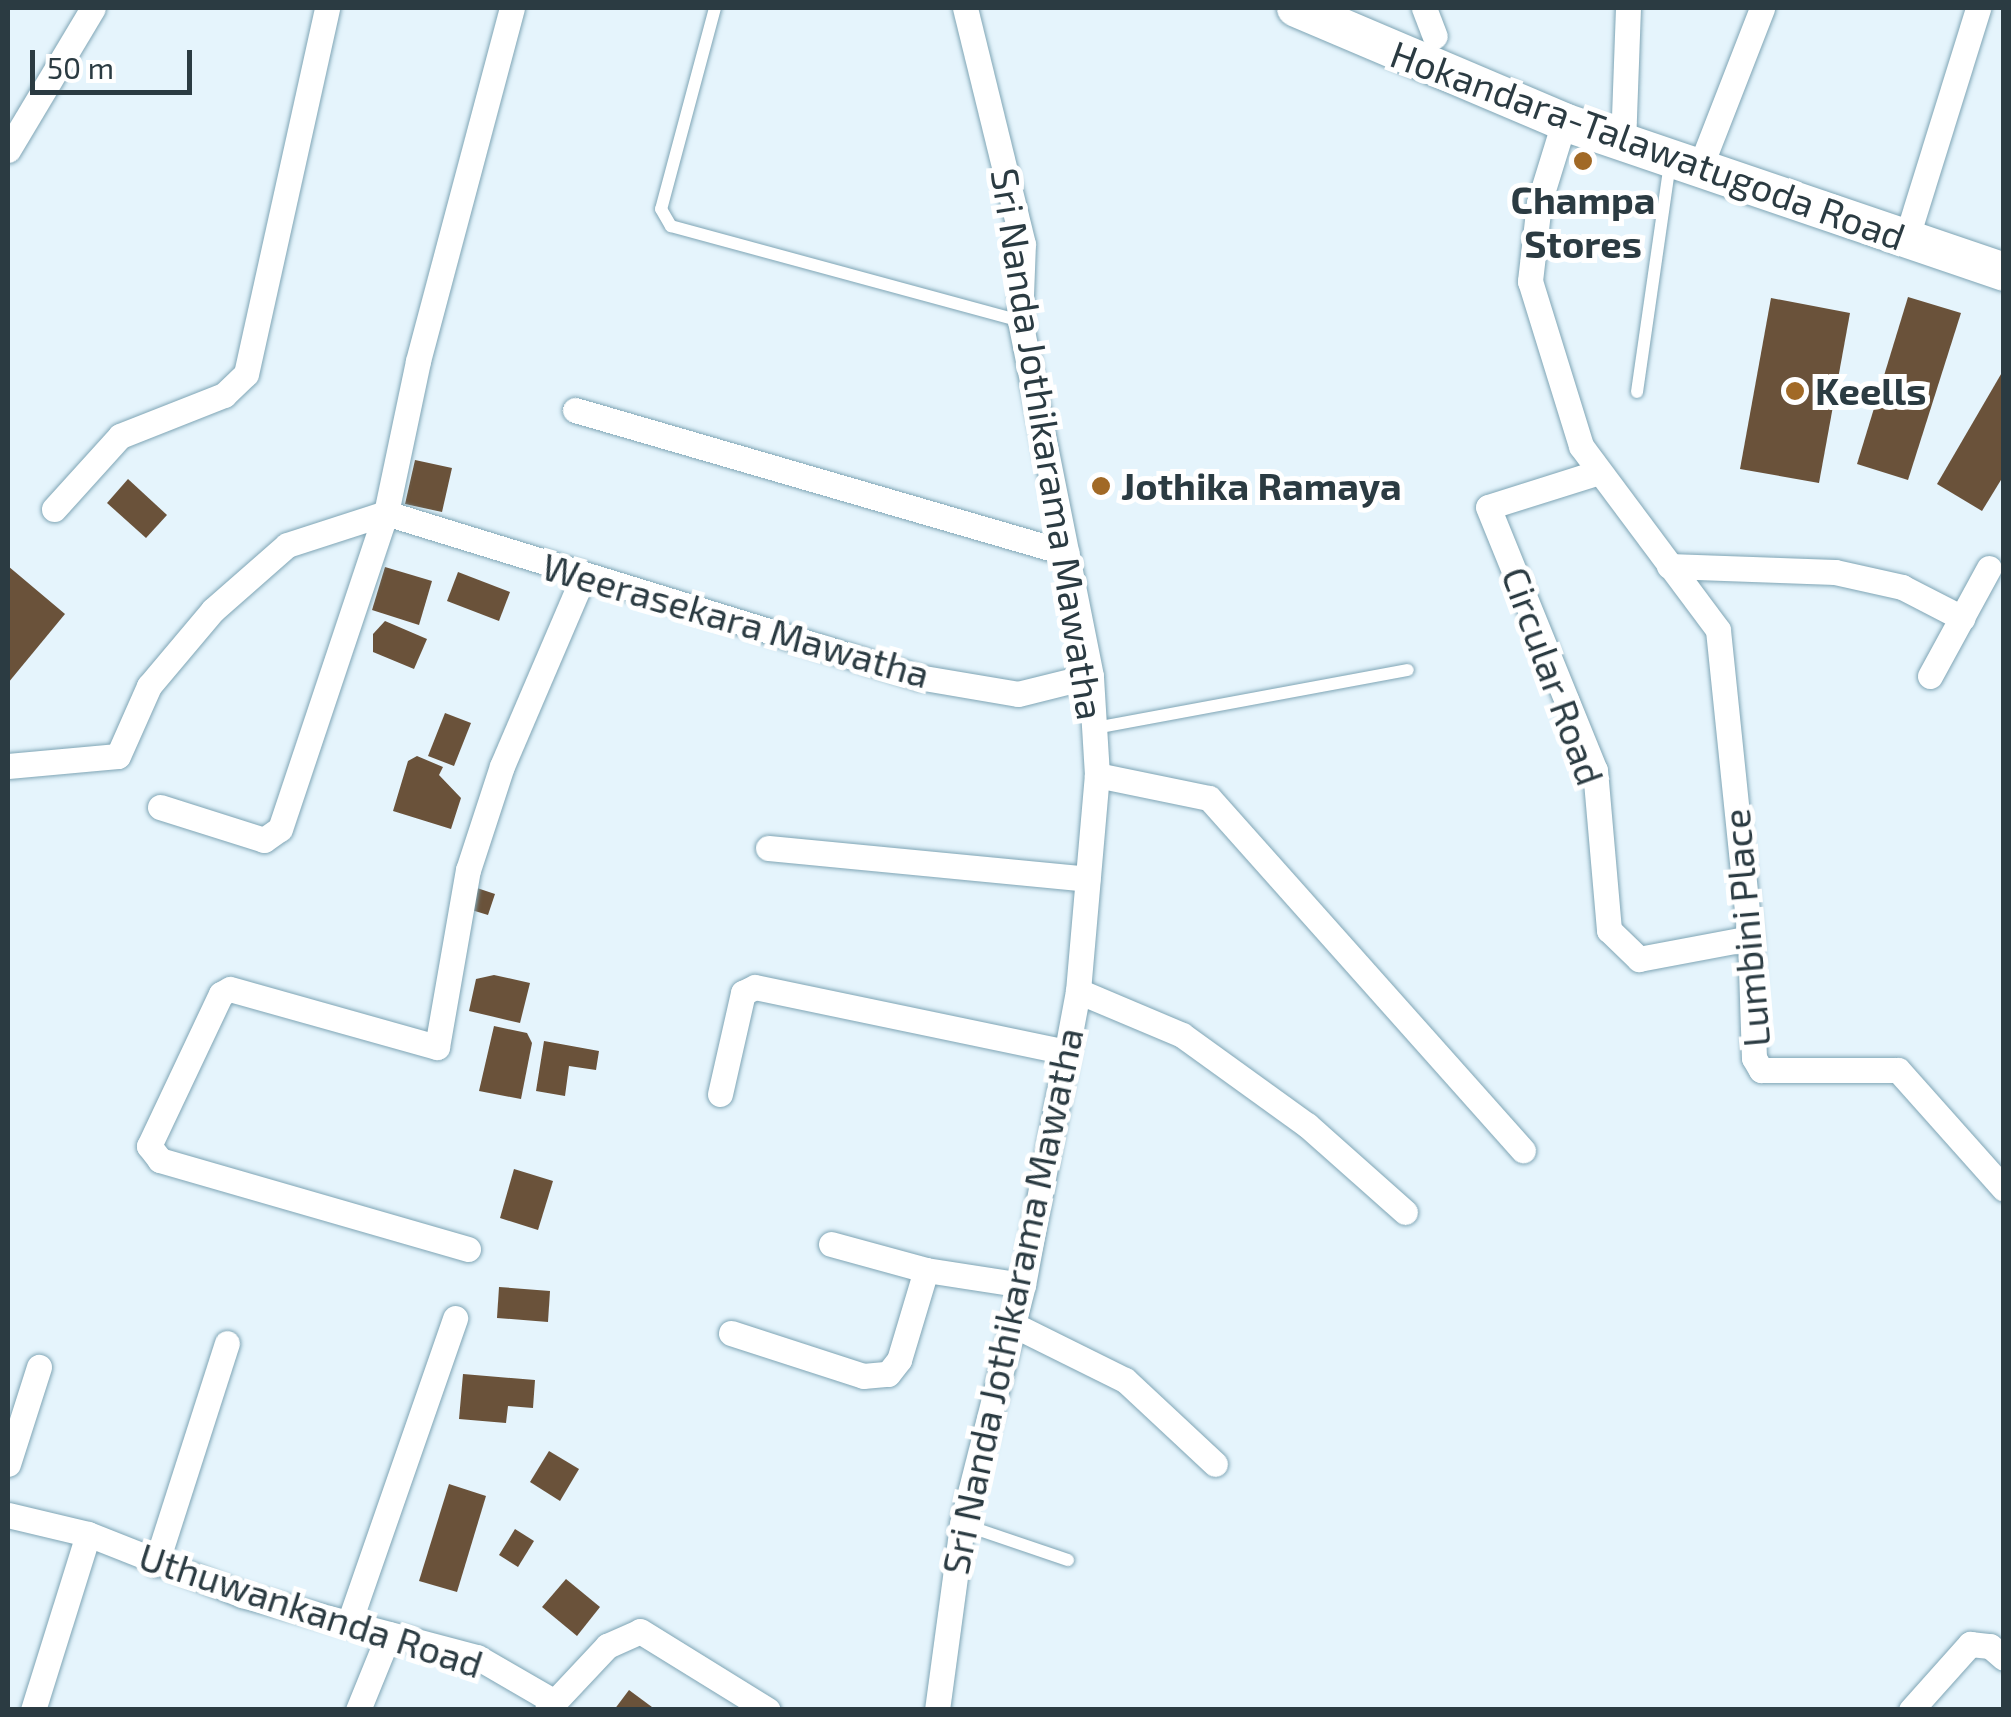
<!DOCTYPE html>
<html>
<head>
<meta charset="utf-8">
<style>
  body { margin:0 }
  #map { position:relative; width:2011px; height:1717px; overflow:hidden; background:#e5f4fc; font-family:"Exo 2",sans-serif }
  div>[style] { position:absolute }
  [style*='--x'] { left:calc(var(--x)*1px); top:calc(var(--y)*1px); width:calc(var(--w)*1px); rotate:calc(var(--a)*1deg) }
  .building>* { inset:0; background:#6a523a }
  .roads { filter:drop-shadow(0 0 2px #7fa5b5) drop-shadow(0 0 2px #7fa5b5) }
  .service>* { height:12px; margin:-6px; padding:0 6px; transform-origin:6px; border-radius:6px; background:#fff }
  .minor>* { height:25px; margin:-12.5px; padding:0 12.5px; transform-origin:12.5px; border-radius:12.5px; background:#fff }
  .secondary>* { height:38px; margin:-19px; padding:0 19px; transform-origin:19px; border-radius:19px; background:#fff }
  .dots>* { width:28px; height:28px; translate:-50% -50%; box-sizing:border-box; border:5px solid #fff; border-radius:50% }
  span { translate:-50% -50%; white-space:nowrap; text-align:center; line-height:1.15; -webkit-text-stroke:10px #fff; paint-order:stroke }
  .street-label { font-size:38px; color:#2b3b42 }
  .poi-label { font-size:38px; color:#2b3b42; font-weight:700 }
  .left { translate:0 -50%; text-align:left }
  .frame { position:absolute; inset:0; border:10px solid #2b3b42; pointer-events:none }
  .scale { position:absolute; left:30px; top:50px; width:162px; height:45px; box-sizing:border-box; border:5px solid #2b3b42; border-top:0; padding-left:12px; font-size:30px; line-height:35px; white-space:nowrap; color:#2b3b42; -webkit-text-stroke:8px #fff; paint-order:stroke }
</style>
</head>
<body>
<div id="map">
  <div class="building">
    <i style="clip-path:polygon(1908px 297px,1961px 313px,1908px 480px,1857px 464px)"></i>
    <i style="clip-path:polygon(1771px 298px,1850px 313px,1819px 483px,1740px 469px)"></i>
    <i style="clip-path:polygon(2004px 369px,2004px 475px,1982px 511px,1937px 484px)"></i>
    <i style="clip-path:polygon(415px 460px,452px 468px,442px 512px,405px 504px)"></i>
    <i style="clip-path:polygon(128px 479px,167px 515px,146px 538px,107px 503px)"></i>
    <i style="clip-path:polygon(8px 566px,65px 614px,8px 683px)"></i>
    <i style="clip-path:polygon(385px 567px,432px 581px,419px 625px,372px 610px)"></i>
    <i style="clip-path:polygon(458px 572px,510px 592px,499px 621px,447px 601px)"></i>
    <i style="clip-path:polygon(385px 621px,427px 639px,414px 669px,373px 652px,373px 634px)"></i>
    <i style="clip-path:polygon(445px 713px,471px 723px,454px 766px,428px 756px)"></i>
    <i style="clip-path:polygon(417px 756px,443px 767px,439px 775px,461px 798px,451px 829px,393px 811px,408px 761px)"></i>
    <i style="clip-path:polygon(471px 886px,495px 894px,488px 915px,465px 908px)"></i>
    <i style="clip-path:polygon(494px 975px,530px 983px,520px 1023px,469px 1011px,476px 979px)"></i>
    <i style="clip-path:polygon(494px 1026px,527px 1033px,532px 1043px,521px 1099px,479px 1091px)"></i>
    <i style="clip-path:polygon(544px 1041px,599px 1051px,596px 1070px,569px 1066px,565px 1096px,536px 1091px)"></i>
    <i style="clip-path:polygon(514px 1169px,553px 1181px,538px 1230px,500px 1218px)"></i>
    <i style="clip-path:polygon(499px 1287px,550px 1291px,548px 1322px,497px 1318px)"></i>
    <i style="clip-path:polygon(463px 1374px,535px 1380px,533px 1408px,508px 1406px,506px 1423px,459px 1419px)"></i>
    <i style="clip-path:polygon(549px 1451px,579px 1469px,560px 1501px,530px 1482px)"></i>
    <i style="clip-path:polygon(449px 1484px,486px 1496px,457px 1592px,419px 1581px)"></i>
    <i style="clip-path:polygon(515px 1529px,534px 1541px,518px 1567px,499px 1555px)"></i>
    <i style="clip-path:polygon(566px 1579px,600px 1607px,577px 1636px,542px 1607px)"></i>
    <i style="clip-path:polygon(629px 1690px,656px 1710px,614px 1710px)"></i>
  </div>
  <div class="roads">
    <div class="service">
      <i style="--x:715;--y:8;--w:208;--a:105"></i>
      <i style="--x:661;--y:209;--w:20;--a:60"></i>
      <i style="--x:671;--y:226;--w:362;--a:15.2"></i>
      <i style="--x:1637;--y:392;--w:231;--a:-81.8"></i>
      <i style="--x:1095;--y:728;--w:318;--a:-10.5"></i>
      <i style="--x:962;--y:1524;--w:112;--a:18.8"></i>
    </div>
    <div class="minor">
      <i style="--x:1424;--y:8;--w:30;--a:69"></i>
      <i style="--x:1564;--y:122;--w:85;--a:107.2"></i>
      <i style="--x:1539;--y:203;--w:79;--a:96.6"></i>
      <i style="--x:1530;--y:281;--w:173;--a:72.8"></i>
      <i style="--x:1581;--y:446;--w:229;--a:53.3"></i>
      <i style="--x:1718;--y:630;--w:310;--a:84.1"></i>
      <i style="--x:1750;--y:938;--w:120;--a:88.1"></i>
      <i style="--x:1754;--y:1058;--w:14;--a:60"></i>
      <i style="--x:1761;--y:1070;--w:137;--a:0"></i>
      <i style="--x:1898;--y:1070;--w:159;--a:48.3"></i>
      <i style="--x:1623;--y:144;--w:136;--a:-87.9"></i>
      <i style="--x:8;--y:150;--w:165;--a:-59.1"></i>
      <i style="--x:1699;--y:170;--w:174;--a:-68.7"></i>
      <i style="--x:1905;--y:243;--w:246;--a:-72.7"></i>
      <i style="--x:575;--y:410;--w:512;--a:16.21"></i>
      <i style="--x:1599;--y:472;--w:116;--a:162.5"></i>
      <i style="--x:1488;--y:507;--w:284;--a:67.9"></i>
      <i style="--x:1595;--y:770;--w:161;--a:85"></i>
      <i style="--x:1609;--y:930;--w:42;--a:44"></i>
      <i style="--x:1639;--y:959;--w:113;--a:-10.7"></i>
      <i style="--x:54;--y:509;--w:98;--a:-47.9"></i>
      <i style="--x:120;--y:436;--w:112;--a:-21.5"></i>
      <i style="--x:224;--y:395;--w:30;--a:-44"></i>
      <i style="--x:246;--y:374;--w:375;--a:-77.5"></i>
      <i style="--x:1669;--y:566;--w:166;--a:2.1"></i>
      <i style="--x:1835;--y:572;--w:69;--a:12.6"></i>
      <i style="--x:1902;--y:587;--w:68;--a:27.3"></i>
      <i style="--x:1930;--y:676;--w:123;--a:-61.4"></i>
      <i style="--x:8;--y:766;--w:110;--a:-5.2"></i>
      <i style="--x:118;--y:756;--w:77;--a:-66.1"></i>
      <i style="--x:149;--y:686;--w:99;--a:-49.9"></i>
      <i style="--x:213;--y:610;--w:98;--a:-41.3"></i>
      <i style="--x:287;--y:545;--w:104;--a:-17.9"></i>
      <i style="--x:386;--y:513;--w:557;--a:17.13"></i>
      <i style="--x:918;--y:677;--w:101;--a:9.6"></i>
      <i style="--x:1018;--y:694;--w:75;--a:-13.9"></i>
      <i style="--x:1097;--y:775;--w:114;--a:11.6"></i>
      <i style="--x:1209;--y:798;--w:472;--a:48.3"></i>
      <i style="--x:160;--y:807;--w:109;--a:17.6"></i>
      <i style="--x:264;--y:840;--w:19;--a:-35"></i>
      <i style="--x:280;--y:829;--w:333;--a:-71.5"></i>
      <i style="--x:386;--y:513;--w:155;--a:-78.1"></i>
      <i style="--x:418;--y:361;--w:365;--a:-75.1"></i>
      <i style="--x:768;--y:848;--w:321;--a:5.5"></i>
      <i style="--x:1078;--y:991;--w:113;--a:22.9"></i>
      <i style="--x:1182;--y:1035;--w:154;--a:35.8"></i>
      <i style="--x:1307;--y:1125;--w:131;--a:41.6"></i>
      <i style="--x:720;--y:1094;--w:104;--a:-77.2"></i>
      <i style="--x:743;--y:993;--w:13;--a:-27"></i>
      <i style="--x:755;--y:987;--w:318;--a:11.8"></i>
      <i style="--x:831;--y:1244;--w:98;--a:15.3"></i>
      <i style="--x:926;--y:1270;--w:98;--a:8.8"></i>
      <i style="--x:468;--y:1249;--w:321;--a:-163.9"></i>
      <i style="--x:160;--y:1160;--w:18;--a:-128"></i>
      <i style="--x:149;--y:1146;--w:168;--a:-64.7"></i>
      <i style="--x:221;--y:994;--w:10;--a:-29"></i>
      <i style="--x:230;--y:989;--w:215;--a:15.7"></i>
      <i style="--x:437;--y:1047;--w:180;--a:-80.1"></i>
      <i style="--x:468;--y:870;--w:109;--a:-71.9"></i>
      <i style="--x:502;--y:766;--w:206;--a:-66.8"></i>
      <i style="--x:1010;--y:1323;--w:128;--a:26.4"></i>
      <i style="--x:1125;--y:1380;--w:123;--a:43"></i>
      <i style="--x:731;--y:1333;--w:139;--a:18"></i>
      <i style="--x:863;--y:1376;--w:25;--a:-5"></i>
      <i style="--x:888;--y:1374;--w:18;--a:-52"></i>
      <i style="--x:899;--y:1360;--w:94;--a:-73.3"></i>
      <i style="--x:8;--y:1464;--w:102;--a:-72.3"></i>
      <i style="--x:8;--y:1515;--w:82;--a:13.4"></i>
      <i style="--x:88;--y:1534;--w:166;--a:21.6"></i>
      <i style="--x:242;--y:1595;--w:243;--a:14.8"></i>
      <i style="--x:477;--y:1657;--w:88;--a:30.1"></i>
      <i style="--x:156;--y:1564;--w:232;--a:-72.2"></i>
      <i style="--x:349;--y:1623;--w:323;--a:-70.8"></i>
      <i style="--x:33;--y:1710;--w:184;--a:-72.6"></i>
      <i style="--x:358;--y:1710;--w:82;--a:-67.8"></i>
      <i style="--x:547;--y:1710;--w:88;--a:-46.8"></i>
      <i style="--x:607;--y:1646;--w:36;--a:-24"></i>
      <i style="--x:640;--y:1631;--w:150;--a:31.7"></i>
      <i style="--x:937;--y:1710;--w:188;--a:-82.3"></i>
      <i style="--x:962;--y:1524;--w:247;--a:-75.7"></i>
      <i style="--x:1023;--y:1285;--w:299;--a:-79.4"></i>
      <i style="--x:1078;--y:991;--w:217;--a:-85"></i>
      <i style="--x:1097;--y:775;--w:99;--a:-93.5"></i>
      <i style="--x:1091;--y:676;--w:362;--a:-101.3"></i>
      <i style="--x:1020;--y:321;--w:77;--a:-87.8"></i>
      <i style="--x:1023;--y:244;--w:243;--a:-103.8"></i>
      <i style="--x:1911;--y:1710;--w:89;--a:-48.2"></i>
      <i style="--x:1970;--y:1644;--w:20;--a:6"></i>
      <i style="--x:1990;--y:1646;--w:18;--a:41"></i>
    </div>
    <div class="secondary">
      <i style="--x:1296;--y:8;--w:291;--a:23"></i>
      <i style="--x:1564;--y:122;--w:465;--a:18.8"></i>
    </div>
  </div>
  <div class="dots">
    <i style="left:1583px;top:161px;background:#a16926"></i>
    <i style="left:1795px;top:391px;background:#a16926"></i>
    <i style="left:1101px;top:486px;background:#a16926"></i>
  </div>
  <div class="street-label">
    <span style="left:1648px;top:145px;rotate:20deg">Hokandara-Talawatugoda Road</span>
    <span style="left:1048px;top:444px;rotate:81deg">Sri Nanda Jothikarama Mawatha</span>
    <span style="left:736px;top:620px;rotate:16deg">Weerasekara Mawatha</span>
    <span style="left:1553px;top:676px;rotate:70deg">Circular Road</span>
    <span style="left:1746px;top:928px;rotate:-95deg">Lumbini Place</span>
    <span style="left:1012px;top:1301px;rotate:-78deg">Sri Nanda Jothikarama Mawatha</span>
    <span style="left:311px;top:1610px;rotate:18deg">Uthuwankanda Road</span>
  </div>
  <div class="poi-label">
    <span style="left:1583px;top:222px">Champa<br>Stores</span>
    <span class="left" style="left:1815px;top:391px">Keells</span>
    <span class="left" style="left:1121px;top:486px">Jothika Ramaya</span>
  </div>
  <div class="frame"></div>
  <div class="scale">50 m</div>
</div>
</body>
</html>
